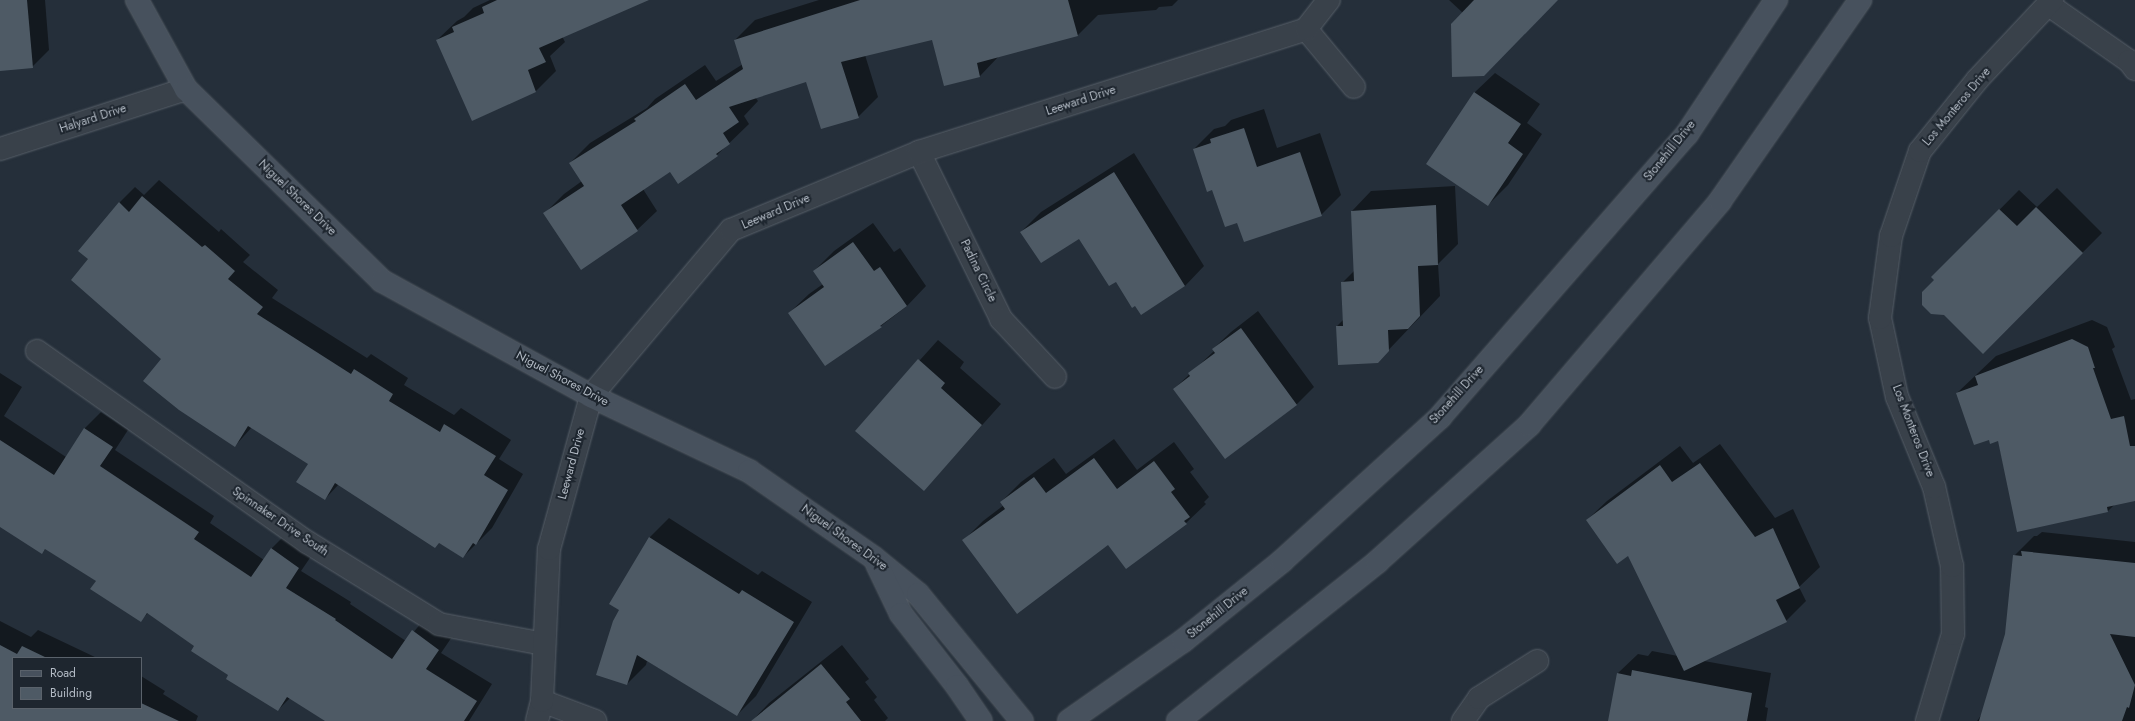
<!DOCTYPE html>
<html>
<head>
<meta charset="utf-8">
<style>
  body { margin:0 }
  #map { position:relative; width:2135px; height:721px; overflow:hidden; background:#252f3a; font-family:Jost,sans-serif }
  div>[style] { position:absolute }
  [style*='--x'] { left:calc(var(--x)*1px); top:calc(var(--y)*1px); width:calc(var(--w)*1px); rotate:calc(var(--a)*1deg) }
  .shadow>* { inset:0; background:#0007 }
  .building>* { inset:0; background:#4e5a65 }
  .roads { filter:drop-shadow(0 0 1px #575f68) drop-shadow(0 0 1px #575f68) }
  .street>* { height:22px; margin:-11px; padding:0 11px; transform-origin:11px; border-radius:11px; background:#39414a }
  .secondary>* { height:22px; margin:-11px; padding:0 11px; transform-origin:11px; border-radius:11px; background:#47515d }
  span { translate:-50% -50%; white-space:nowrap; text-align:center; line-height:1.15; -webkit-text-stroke:4px #1e262f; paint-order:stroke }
  .street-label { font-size:12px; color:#b4bcc6 }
  .legend { position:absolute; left:12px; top:657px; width:130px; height:52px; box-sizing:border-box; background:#1e262f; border:1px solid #5a626b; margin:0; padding:5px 7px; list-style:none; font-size:12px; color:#b4bcc6 }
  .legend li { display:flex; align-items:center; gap:8px; height:20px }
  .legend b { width:20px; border:1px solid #5a626b }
</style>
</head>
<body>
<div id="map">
  <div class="shadow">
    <i style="clip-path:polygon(0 0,45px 0,49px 50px,32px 67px,0 70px)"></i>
    <i style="clip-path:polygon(490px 0,647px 0,562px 36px,565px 42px,550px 56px,556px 71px,536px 91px,473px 120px,437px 40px,457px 21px,464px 17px,473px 8px)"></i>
    <i style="clip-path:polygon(819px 0,1178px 0,1172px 6px,1159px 7px,1156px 10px,1098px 15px,1078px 35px,999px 56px,980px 76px,933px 39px,865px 55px,878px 97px,858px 117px,807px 81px,755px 97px,758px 101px,744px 116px,749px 124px,717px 155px,678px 182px,670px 170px,643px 189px,657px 211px,637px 230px,544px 214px,564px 194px,582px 181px,570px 163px,590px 143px,647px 108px,655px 99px,705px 65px,716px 81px,743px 64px,735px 40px,755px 20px)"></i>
    <i style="clip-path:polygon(1449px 0,1557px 0,1463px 13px)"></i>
    <i style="clip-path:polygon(1495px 73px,1540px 104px,1527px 123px,1542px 134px,1508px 185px,1488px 205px,1428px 164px,1475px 92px)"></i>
    <i style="clip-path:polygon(1264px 109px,1277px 148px,1320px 133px,1341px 195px,1321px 215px,1238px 222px,1213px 189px,1194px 149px,1214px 129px,1225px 126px,1231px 120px)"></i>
    <i style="clip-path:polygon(1134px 153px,1204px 266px,1185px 286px,1116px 280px,1080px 238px,1021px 232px,1041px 212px)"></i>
    <i style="clip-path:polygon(159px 180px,219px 232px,221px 229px,250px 255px,243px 262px,278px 290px,272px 298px,367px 358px,371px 354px,408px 378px,404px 385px,454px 415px,461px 408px,511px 440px,499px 459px,523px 474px,492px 528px,463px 557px,339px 484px,325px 499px,309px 463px,252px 427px,235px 446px,162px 359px,90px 259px,119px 203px,135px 187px,144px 195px)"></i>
    <i style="clip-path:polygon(1455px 186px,1458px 244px,1438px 264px,1440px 296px,1377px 362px,1337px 326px,1343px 320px,1342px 283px,1355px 270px,1352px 211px,1371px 191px)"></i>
    <i style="clip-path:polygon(2057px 188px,2102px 233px,1983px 353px,1933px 277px,2019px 190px,2037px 207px)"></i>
    <i style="clip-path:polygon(873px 223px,894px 252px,900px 248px,926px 286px,907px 306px,881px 326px,825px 365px,789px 313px,809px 294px,823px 284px,814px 271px,834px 251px)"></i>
    <i style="clip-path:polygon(1258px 311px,1314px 387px,1297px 404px,1225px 458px,1174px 389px,1214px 351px,1213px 349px,1231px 332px)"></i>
    <i style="clip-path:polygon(2092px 320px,2107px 327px,2115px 347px,2112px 349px,2131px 400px,2135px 399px,2135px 500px,2115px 504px,2108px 511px,2018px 531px,1998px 439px,1957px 393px,1996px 356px)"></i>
    <i style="clip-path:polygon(938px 340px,964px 362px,960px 368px,1001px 404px,924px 490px,857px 430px)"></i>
    <i style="clip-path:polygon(0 373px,22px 387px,4px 416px,66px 457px,85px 428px,101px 412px,128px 430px,115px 450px,214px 516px,210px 523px,264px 560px,271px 549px,287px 533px,314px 552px,301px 571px,351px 602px,350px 604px,406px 641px,428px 615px,454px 634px,441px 653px,492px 684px,469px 721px,327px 721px,291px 697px,278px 710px,229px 675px,195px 646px,148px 613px,140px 621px,97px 581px,46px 548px,42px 553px,0 526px)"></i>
    <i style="clip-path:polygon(1114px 439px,1137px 470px,1174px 442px,1194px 469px,1190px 472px,1209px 497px,1204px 502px,1206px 504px,1186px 523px,1109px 544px,964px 540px,983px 521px,1004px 505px,1001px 502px,1021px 482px,1054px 458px,1066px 474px)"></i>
    <i style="clip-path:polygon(1720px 444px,1775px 518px,1793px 509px,1820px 567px,1799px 587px,1806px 601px,1786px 621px,1704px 661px,1771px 673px,1765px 707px,1768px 708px,1766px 721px,1609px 721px,1618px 673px,1638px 654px,1648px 656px,1652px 651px,1678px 656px,1629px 554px,1587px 520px,1607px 501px,1680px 446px,1693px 463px)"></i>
    <i style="clip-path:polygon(669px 518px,758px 575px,762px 571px,812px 602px,756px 696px,737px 715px,647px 661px,646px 665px,627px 684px,621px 610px,610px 604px,650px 537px)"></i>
    <i style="clip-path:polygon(2042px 532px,2135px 542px,2135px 721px,1977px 721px,1982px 714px,2006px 634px,2014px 556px,2034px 536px,2037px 536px)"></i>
    <i style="clip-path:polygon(0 621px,31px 637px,38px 630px,97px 658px,13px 658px,13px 708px,141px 708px,141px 676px,165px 691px,163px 694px,198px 716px,196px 721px,0 721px)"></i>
    <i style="clip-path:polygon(842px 645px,869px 679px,865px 682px,877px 697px,874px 700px,888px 718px,885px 721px,752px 721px,769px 703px)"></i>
  </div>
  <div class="building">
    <i style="clip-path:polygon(0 0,27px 0,33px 68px,0 71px)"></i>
    <i style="clip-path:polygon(497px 0,649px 0,539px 48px,546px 62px,528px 70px,536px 92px,472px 121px,436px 40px,454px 32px,452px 27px,484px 13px,482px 7px)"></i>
    <i style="clip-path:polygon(860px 0,1068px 0,1078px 36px,977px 63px,980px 77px,944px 86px,932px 40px,841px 62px,859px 118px,821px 129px,806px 82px,729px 107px,739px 122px,723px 133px,730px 144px,716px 154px,718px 156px,678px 184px,670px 172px,621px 205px,638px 231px,581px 270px,543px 213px,584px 186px,569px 163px,636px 121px,634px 119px,685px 84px,696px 100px,743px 69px,734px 40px)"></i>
    <i style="clip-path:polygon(1474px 0,1558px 0,1484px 76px,1452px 77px,1451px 24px)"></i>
    <i style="clip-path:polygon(1474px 92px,1521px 124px,1508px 143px,1523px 154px,1488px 206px,1426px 164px)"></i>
    <i style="clip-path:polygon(1244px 128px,1257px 167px,1300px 152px,1322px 216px,1244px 242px,1237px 223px,1225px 227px,1212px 190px,1207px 192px,1193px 149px,1211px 143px,1210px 139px)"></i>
    <i style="clip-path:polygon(1114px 172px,1185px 286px,1141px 315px,1135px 306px,1132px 308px,1116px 282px,1109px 286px,1079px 239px,1041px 263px,1020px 232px)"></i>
    <i style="clip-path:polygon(142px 196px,202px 247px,205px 245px,235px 271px,228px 279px,263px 307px,257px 314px,351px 374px,354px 369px,393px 394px,389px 401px,440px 432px,444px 424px,496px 456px,484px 475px,508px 490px,476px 545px,473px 543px,463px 558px,439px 543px,435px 548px,335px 483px,325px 500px,296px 482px,308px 464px,248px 426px,235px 447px,179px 410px,143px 381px,161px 359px,71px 280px,88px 259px,78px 251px,119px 202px,129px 212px)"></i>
    <i style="clip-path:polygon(1436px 205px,1438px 265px,1418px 266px,1420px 316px,1408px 329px,1388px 330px,1389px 351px,1378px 363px,1338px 365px,1336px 326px,1343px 326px,1341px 282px,1354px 281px,1351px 211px)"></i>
    <i style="clip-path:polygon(2036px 207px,2083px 253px,1983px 354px,1944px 315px,1931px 314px,1922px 305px,1922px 292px,1934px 280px,1931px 277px,1999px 209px,2017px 226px)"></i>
    <i style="clip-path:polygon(853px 242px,874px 271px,880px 267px,907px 306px,880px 326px,882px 327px,825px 366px,788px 313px,824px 287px,813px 271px)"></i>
    <i style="clip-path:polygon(1241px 328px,1297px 405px,1225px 459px,1173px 389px,1190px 376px,1188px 373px,1215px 353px,1212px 349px)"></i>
    <i style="clip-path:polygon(2072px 339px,2088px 347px,2095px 368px,2093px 368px,2111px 419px,2124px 416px,2130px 446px,2135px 446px,2135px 501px,2107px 507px,2108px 512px,2017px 532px,1998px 441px,1990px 444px,1989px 440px,1974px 445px,1956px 393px,1978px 385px,1975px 376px)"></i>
    <i style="clip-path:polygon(918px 359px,945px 383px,941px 388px,982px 425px,924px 491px,855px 431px)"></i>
    <i style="clip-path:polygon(84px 428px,113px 447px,100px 466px,199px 532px,194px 539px,251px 577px,271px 548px,299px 568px,286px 588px,336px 619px,335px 620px,392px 659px,412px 630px,439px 650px,426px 669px,477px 701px,464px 721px,325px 721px,287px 697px,278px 711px,226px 679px,228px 675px,191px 651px,194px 646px,147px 613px,141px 622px,90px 589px,96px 581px,45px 549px,42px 554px,0 527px,0 440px,54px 475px)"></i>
    <i style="clip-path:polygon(1094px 458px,1117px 489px,1154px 461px,1175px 489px,1171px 492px,1190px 517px,1184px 521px,1187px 524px,1126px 569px,1108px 545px,1017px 614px,962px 540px,1005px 509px,1000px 502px,1034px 477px,1046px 493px)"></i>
    <i style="clip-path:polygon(1700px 463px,1755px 537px,1773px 528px,1800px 588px,1776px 600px,1787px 622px,1684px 671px,1628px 556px,1617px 564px,1586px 520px,1660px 465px,1672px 482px)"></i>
    <i style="clip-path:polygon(649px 537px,739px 594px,742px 590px,794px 622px,737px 716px,637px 655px,627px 685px,596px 675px,613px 621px,619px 610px,609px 604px)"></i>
    <i style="clip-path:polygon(2021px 551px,2135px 563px,2135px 637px,2110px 634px,2135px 685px,2129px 708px,2127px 707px,2122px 721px,1979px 721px,2005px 634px,2013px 555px,2022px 556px)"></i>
    <i style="clip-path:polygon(0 645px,17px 654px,22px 646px,47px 658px,13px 658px,13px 708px,141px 708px,141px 703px,179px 721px,0 721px)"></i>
    <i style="clip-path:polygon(821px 664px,850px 699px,846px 702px,861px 721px,751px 721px)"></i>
    <i style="clip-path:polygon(1632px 670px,1752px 693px,1747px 721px,1608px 721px,1617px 673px,1631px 676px)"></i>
  </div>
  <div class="roads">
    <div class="street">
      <i style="--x:2049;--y:5;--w:98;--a:35"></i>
      <i style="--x:2129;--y:61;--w:10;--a:53"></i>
      <i style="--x:1306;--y:29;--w:75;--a:50.4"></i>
      <i style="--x:0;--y:149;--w:195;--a:-17.9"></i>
      <i style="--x:919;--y:152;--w:186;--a:63.8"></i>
      <i style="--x:1001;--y:319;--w:79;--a:47"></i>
      <i style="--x:37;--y:351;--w:331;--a:35.3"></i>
      <i style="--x:307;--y:542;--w:155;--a:31.8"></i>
      <i style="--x:439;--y:624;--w:107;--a:10.8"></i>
      <i style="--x:542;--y:701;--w:57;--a:20.7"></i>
      <i style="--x:537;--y:721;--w:21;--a:-76"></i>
      <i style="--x:542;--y:701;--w:152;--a:-87.4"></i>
      <i style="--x:549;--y:549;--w:159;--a:-74.6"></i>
      <i style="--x:591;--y:396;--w:217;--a:-49.9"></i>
      <i style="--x:731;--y:230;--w:204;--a:-22.5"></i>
      <i style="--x:919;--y:152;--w:406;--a:-17.6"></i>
      <i style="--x:1306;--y:29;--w:37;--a:-52"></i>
      <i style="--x:1463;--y:721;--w:28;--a:-55"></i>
      <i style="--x:1479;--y:698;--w:69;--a:-32.5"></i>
      <i style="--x:1927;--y:721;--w:91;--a:-73.4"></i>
      <i style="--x:1953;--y:634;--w:68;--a:-90.8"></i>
      <i style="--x:1952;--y:566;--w:81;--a:-102.8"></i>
      <i style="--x:1934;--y:487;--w:97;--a:-112.3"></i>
      <i style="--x:1897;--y:397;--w:81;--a:-102.1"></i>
      <i style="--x:1880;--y:318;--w:83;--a:-82.4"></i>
      <i style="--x:1891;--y:236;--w:90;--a:-71.2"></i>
      <i style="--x:1920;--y:151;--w:91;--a:-51.2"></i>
      <i style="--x:1977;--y:80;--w:110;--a:-46.8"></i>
    </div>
    <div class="secondary">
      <i style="--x:137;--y:0;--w:102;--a:61.2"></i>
      <i style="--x:186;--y:89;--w:274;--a:44.4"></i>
      <i style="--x:382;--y:281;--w:239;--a:28.8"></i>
      <i style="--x:591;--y:396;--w:175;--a:25.4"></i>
      <i style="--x:749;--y:471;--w:152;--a:34.8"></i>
      <i style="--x:874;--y:558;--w:57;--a:39.3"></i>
      <i style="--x:918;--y:594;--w:164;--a:50.7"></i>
      <i style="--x:877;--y:564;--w:55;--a:64.4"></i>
      <i style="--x:901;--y:614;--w:91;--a:52.1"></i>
      <i style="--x:957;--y:686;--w:42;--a:55.6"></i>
      <i style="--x:1069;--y:721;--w:139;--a:-35.1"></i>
      <i style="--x:1183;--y:641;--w:127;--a:-38.9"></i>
      <i style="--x:1282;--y:561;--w:214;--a:-42.3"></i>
      <i style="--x:1440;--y:417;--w:376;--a:-48.9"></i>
      <i style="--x:1687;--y:134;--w:161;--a:-56.4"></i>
      <i style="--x:1178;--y:721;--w:255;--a:-38.6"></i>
      <i style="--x:1377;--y:562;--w:205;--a:-42"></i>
      <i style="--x:1529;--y:425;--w:294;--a:-49.5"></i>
      <i style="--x:1720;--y:201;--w:245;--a:-55.1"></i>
    </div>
  </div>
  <div class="street-label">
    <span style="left:1081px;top:101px;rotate:-18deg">Leeward Drive</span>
    <span style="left:1957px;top:107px;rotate:-50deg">Los Monteros Drive</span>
    <span style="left:93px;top:119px;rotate:-18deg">Halyard Drive</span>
    <span style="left:1670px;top:151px;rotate:-51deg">Stonehill Drive</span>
    <span style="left:297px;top:198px;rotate:44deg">Niguel Shores Drive</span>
    <span style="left:776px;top:212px;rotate:-23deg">Leeward Drive</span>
    <span style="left:978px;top:271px;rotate:64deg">Padina Circle</span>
    <span style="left:562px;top:379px;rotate:28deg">Niguel Shores Drive</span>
    <span style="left:1457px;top:395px;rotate:-48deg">Stonehill Drive</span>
    <span style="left:1913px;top:431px;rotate:69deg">Los Monteros Drive</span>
    <span style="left:572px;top:464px;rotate:-75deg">Leeward Drive</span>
    <span style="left:280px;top:522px;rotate:34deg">Spinnaker Drive South</span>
    <span style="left:844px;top:538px;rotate:36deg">Niguel Shores Drive</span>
    <span style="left:1218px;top:613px;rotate:-39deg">Stonehill Drive</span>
  </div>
  <ul class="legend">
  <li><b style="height:5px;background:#47515d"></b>Road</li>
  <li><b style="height:11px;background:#4e5a65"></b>Building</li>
  </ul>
</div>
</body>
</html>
